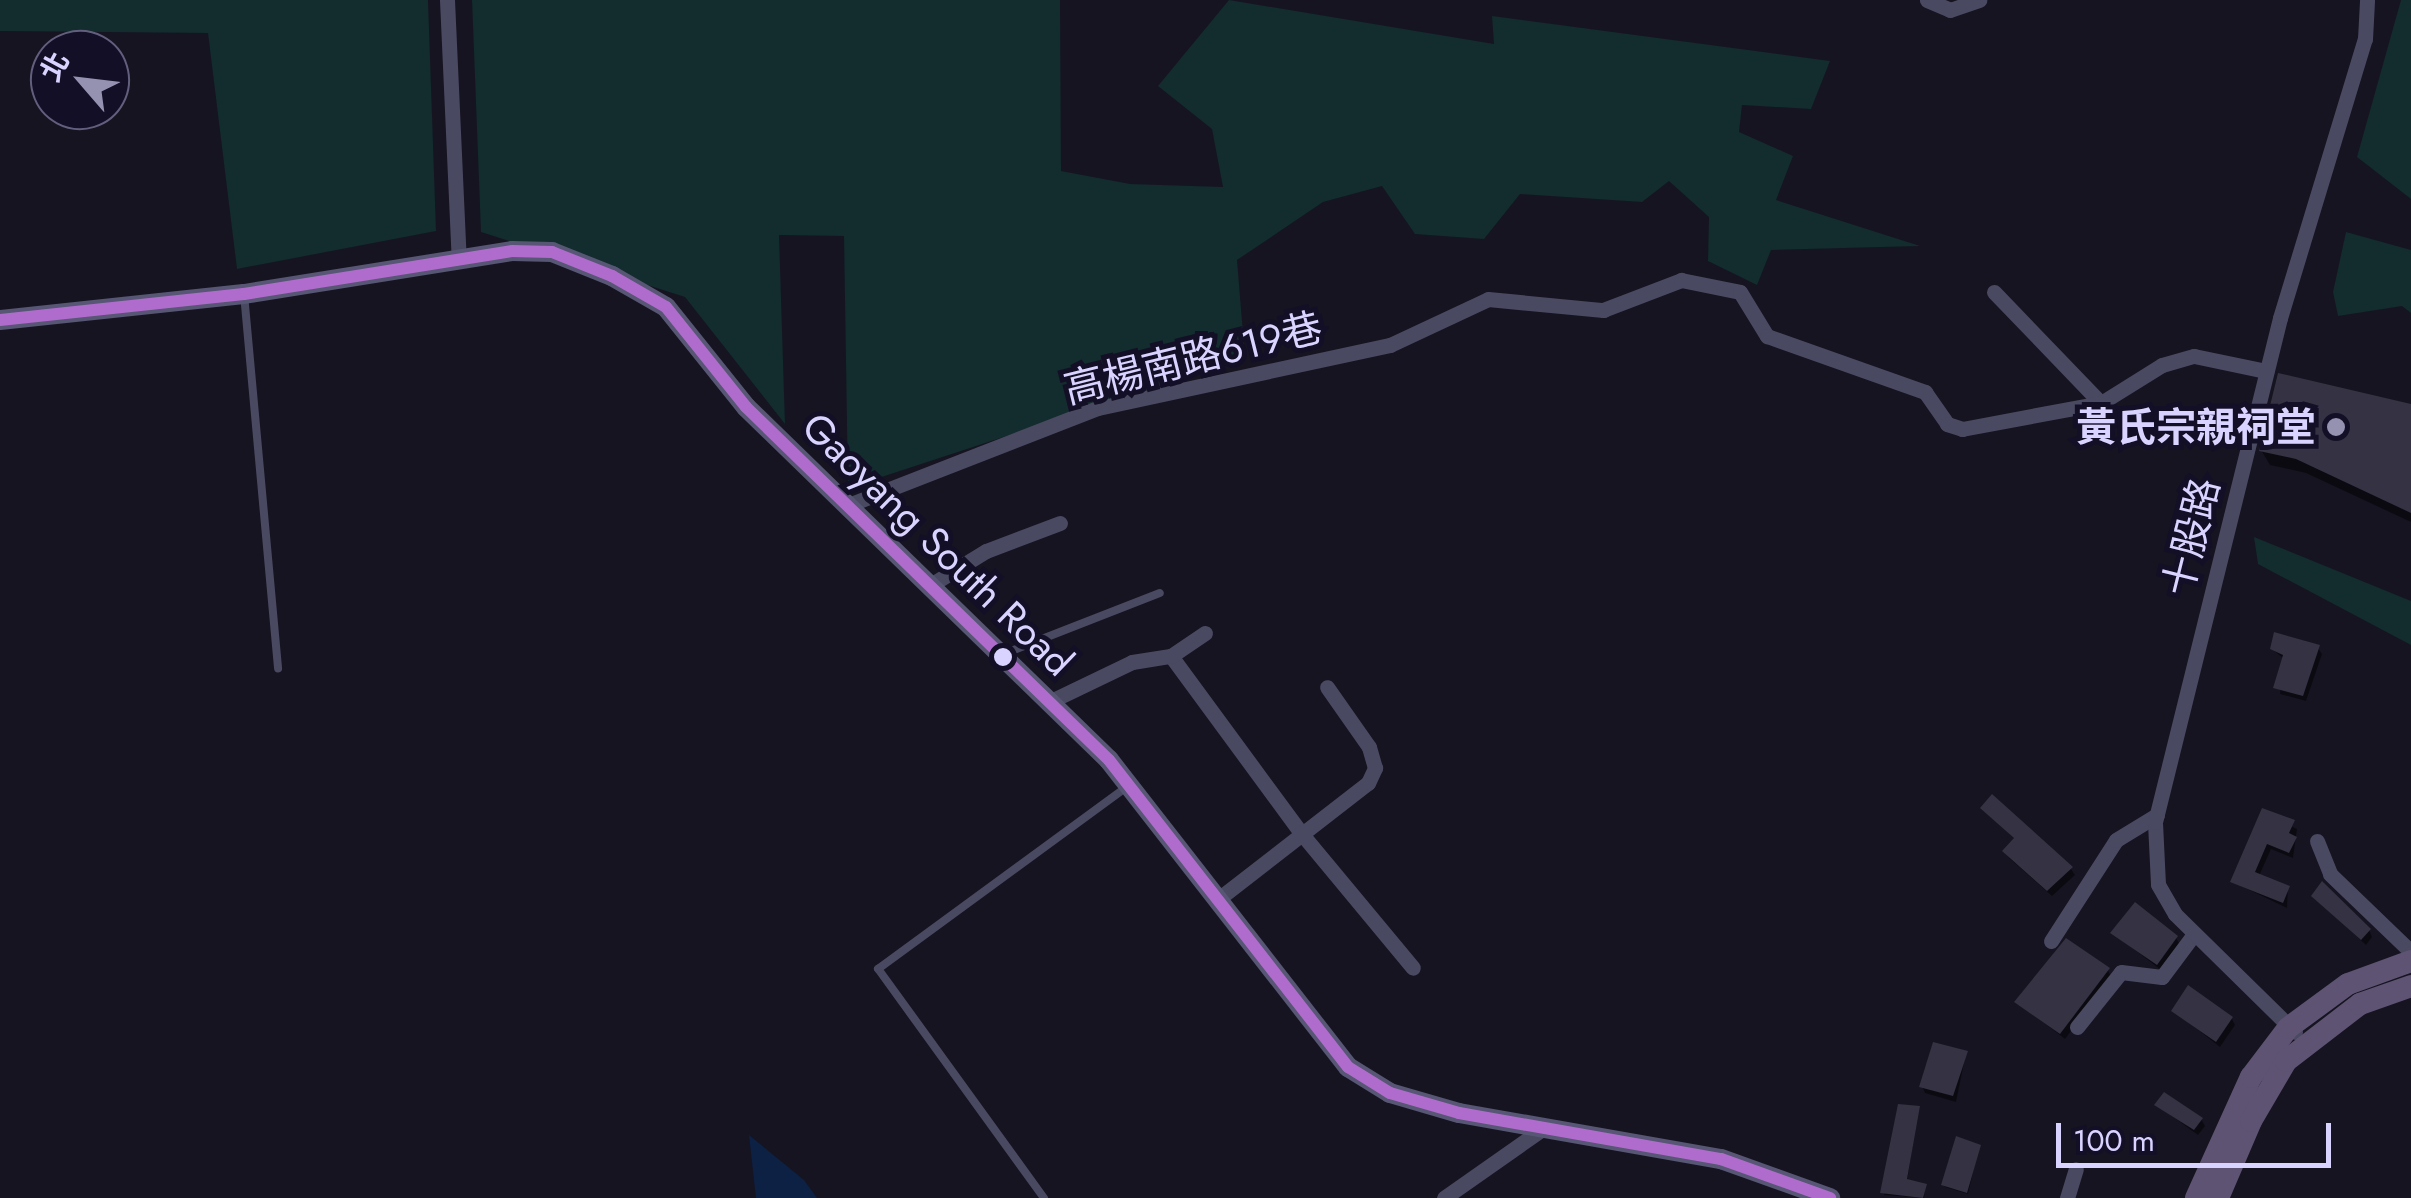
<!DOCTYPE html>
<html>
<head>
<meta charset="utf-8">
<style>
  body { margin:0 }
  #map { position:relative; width:2411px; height:1198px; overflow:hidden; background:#161421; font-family:Jost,"Noto Sans TC",sans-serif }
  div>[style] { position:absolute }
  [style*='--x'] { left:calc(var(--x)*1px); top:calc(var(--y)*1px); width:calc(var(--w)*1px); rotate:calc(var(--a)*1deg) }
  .green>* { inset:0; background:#132c2d }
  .water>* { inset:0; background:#0d2144 }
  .shadow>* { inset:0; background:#0007 }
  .building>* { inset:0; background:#343243 }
  .lane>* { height:8px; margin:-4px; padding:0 4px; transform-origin:4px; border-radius:4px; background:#4a4962 }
  .street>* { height:15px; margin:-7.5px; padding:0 7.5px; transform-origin:7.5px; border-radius:7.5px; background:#4a4962 }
  .secondary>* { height:20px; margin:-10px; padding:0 10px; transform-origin:10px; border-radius:10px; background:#575674 }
  .primary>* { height:22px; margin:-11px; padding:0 11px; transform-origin:11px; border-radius:11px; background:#5e5373 }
  .bus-1>* { height:12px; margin:-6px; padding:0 6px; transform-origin:6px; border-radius:6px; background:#b06ccc }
  .dots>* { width:28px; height:28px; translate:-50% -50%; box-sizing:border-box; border:5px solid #130f26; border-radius:50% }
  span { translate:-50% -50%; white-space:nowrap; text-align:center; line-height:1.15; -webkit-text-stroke:10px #130f26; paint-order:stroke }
  .street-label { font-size:40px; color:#d9d4ff }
  .poi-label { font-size:40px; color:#d9d4ff; font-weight:700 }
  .right { translate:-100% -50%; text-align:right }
  .north { position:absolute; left:30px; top:30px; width:100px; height:100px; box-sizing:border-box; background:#130f26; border:2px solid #625e7d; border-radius:50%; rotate:298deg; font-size:28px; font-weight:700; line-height:40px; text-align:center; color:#d9d4ff }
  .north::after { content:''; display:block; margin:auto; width:35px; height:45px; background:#9591b1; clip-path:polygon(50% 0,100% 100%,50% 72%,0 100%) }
  .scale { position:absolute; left:2056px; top:1123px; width:275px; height:45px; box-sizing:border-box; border:5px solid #d9d4ff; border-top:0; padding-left:12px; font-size:30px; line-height:35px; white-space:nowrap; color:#d9d4ff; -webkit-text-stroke:8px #130f26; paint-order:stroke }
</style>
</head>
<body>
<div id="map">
  <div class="green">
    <i style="clip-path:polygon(0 0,428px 0,436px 231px,237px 269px,208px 33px,0 31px)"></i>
    <i style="clip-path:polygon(472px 0,1060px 0,1061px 171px,1130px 184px,1223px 187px,1212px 129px,1158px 86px,1229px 0,1494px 44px,1492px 16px,1830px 61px,1811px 109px,1742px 105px,1739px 132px,1793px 156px,1776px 200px,1920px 246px,1771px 250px,1757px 285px,1708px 261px,1709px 217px,1669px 181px,1642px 202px,1520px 194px,1484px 239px,1415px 234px,1382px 186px,1323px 202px,1237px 260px,1245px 358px,848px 488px,844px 236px,779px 235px,785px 424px,685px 297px,481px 232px)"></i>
    <i style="clip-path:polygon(2401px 0,2411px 0,2411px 199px,2357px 157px)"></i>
    <i style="clip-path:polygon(2346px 232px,2411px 250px,2411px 313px,2402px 306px,2338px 316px,2333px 292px)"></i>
    <i style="clip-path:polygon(2254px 537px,2411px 601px,2411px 645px,2258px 564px)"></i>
  </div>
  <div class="water">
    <i style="clip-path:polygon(749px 1135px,804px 1180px,817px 1198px,756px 1198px)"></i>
  </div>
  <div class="shadow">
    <i style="clip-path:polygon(2411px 405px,2411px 522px,2306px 473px,2270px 465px,2261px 450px)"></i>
    <i style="clip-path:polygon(2318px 648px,2322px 654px,2306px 701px,2280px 694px,2284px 659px,2272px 649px)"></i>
    <i style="clip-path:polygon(1983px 808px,2071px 869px,2075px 875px,2052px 896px,2009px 858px,2005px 851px,2016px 840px)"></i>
    <i style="clip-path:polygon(2263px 812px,2297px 829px,2293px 858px,2271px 849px,2259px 876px,2288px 888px,2287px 908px,2233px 882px)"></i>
    <i style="clip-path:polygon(2314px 896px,2369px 930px,2372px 937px,2366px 945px)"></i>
    <i style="clip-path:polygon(2113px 933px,2176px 938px,2180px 945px,2161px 970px)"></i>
    <i style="clip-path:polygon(2108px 970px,2111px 977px,2065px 1039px,2017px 1002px)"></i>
    <i style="clip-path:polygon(2174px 1011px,2232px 1019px,2235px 1025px,2220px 1047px)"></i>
    <i style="clip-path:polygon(1966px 1053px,1956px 1102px,1925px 1093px,1922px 1086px)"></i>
    <i style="clip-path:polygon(2157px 1105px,2201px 1119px,2205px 1126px,2198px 1135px)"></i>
    <i style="clip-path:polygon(1918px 1108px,1907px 1182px,1925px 1186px,1924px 1198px,1884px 1195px)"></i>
    <i style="clip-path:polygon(1979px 1147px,1968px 1194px,1945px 1187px,1943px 1184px)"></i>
  </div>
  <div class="building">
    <i style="clip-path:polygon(2278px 373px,2411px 404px,2411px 513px,2296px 459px,2259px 451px)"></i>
    <i style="clip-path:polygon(2274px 632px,2320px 645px,2303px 696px,2273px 688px,2283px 655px,2270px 649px)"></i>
    <i style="clip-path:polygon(1992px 794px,2073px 867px,2047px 891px,2002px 851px,2014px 838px,1980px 808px)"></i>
    <i style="clip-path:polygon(2262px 808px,2295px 820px,2289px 833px,2297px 837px,2289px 853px,2267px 844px,2255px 872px,2290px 886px,2283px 903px,2230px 882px)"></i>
    <i style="clip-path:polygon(2322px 881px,2371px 929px,2361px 940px,2311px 896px)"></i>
    <i style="clip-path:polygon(2135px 902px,2178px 936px,2157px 965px,2110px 933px)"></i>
    <i style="clip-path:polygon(2066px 938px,2110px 968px,2060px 1034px,2014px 1002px)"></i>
    <i style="clip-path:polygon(2188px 985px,2233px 1017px,2216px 1042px,2171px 1011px)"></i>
    <i style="clip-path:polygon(1933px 1042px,1968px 1051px,1953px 1096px,1919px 1087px)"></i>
    <i style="clip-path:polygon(2164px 1092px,2203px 1118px,2194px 1130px,2154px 1105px)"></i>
    <i style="clip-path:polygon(1898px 1104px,1920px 1106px,1907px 1179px,1927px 1184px,1923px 1198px,1880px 1193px)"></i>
    <i style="clip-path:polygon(1956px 1136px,1981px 1145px,1967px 1193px,1941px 1185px)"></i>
  </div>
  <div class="lane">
    <i style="--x:244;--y:294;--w:376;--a:84.8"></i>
    <i style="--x:1006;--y:653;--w:165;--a:-21.3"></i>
    <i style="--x:1044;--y:1198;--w:283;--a:-125.9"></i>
    <i style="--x:878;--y:969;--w:306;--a:-36.2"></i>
  </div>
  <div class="street">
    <i style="--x:447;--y:0;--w:260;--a:87.4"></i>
    <i style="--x:1927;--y:0;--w:25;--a:23"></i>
    <i style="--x:1950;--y:10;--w:31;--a:-19"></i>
    <i style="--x:1994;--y:292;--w:154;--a:46.1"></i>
    <i style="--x:846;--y:506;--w:270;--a:-21.3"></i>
    <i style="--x:1098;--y:408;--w:299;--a:-12.2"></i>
    <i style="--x:1390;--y:345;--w:108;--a:-25.1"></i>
    <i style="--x:1488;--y:299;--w:116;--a:5.5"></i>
    <i style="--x:1603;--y:310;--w:84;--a:-21"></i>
    <i style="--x:1681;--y:280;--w:60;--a:11.5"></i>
    <i style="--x:1740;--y:292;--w:52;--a:58.5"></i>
    <i style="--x:1767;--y:336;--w:168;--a:19.5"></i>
    <i style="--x:1925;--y:392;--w:39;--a:55"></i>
    <i style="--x:1947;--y:424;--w:16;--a:18"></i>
    <i style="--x:1962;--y:429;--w:141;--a:-10.6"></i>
    <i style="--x:2101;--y:403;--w:72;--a:-31.9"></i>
    <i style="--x:2162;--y:365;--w:33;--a:-16"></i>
    <i style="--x:2194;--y:356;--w:74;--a:11.8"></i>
    <i style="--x:929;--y:586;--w:67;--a:-31.6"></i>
    <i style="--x:986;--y:551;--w:79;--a:-20.7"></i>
    <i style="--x:1171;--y:656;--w:220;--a:53.7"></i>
    <i style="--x:1301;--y:833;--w:175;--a:50.3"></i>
    <i style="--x:1051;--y:701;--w:90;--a:-25.7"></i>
    <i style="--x:1132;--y:662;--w:39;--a:-9"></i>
    <i style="--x:1171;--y:656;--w:41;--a:-34.1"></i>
    <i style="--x:2317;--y:841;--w:35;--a:68"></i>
    <i style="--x:2330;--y:874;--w:112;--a:43.9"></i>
    <i style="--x:1217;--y:900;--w:191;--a:-37.8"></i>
    <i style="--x:1368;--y:783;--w:17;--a:-65"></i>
    <i style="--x:1375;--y:768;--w:22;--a:-106"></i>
    <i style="--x:1369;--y:747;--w:73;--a:-125"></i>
    <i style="--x:2051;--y:941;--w:120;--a:-57.2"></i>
    <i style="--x:2116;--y:840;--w:48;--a:-31.4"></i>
    <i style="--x:2077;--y:1027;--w:70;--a:-51.3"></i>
    <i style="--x:2121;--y:972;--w:41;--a:7"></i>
    <i style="--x:2162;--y:977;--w:54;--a:-53.3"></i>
    <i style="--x:2295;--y:1032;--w:168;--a:-135.5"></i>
    <i style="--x:2175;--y:914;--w:34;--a:-120"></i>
    <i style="--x:2158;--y:884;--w:62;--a:-92.8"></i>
    <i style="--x:2155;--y:822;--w:519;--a:-76.07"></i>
    <i style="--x:2280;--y:318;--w:292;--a:-73.1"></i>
    <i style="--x:2365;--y:39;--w:39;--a:-87"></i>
    <i style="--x:1444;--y:1198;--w:123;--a:-35.1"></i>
    <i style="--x:2067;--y:1198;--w:30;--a:-73"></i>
  </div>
  <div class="secondary">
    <i style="--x:0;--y:320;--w:245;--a:-6.1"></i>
    <i style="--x:244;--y:294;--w:271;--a:-9.1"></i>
    <i style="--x:512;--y:251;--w:40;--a:1.4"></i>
    <i style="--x:552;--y:252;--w:65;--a:21.8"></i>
    <i style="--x:612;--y:276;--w:62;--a:29.9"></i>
    <i style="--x:666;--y:307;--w:128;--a:51.3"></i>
    <i style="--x:746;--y:407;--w:506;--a:44.2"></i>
    <i style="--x:1109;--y:760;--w:389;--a:52.1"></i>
    <i style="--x:1348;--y:1067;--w:49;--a:31.8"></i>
    <i style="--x:1390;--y:1093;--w:72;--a:16.2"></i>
    <i style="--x:1459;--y:1113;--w:266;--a:10"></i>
    <i style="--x:1721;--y:1159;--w:116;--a:19.7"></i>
  </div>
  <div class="primary">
    <i style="--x:2196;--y:1198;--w:133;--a:-65.6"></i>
    <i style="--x:2251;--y:1077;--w:61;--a:-52.9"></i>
    <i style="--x:2288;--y:1028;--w:74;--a:-36.3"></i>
    <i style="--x:2348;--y:984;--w:67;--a:-20.1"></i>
    <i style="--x:2218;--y:1198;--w:84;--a:-66.8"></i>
    <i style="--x:2251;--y:1121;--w:69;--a:-59.7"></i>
    <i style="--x:2286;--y:1061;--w:93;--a:-37.6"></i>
    <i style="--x:2360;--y:1004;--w:54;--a:-19.4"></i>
  </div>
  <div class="bus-1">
    <i style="--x:0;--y:320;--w:245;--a:-6.1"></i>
    <i style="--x:244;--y:294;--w:271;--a:-9.1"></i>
    <i style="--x:512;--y:251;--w:40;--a:1.4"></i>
    <i style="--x:552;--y:252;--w:65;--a:21.8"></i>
    <i style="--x:612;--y:276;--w:62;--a:29.9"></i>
    <i style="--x:666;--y:307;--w:128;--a:51.3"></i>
    <i style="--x:746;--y:407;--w:506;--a:44.2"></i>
    <i style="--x:1109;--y:760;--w:389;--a:52.1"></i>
    <i style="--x:1348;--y:1067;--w:49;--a:31.8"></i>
    <i style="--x:1390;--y:1093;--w:72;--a:16.2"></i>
    <i style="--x:1459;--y:1113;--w:266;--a:10"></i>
    <i style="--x:1721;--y:1159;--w:116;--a:19.7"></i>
  </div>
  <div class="dots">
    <i style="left:2336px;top:427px;background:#9591b1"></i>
    <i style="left:1003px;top:657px;background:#d9d4ff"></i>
  </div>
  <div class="street-label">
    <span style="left:1193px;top:358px;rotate:-14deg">高楊南路619巷</span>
    <span style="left:2191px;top:537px;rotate:-76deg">十股路</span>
    <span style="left:938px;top:544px;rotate:44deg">Gaoyang South Road</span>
  </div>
  <div class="poi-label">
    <span class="right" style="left:2316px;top:427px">黃氏宗親祠堂</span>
  </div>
  <div class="north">北</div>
  <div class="scale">100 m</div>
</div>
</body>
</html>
